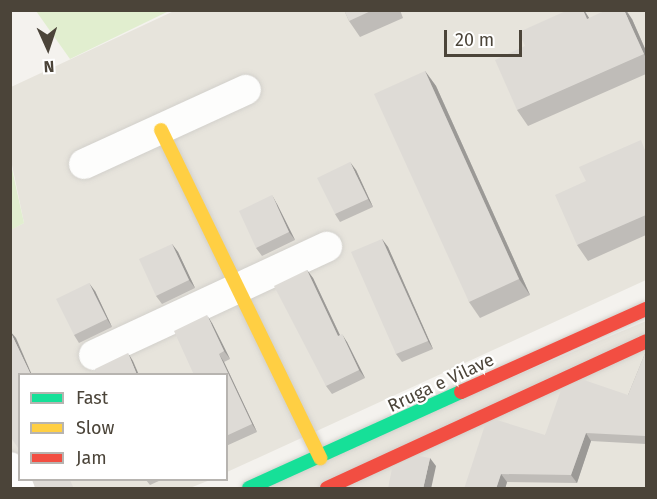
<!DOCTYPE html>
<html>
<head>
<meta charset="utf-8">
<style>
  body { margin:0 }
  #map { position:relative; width:657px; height:499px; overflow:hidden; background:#f4f2ee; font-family:"Fira Sans",sans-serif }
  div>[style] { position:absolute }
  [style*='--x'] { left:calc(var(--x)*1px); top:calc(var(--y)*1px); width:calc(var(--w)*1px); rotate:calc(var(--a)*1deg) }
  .residential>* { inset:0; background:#e7e4dc }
  .green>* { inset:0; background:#e1eecf }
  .roads { filter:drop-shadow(0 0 2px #d2d0cb) drop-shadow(0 0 2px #d2d0cb) }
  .street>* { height:30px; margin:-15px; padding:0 15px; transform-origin:15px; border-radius:15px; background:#fdfdfc }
  .fast>* { height:14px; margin:-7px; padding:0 7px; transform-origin:7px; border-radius:7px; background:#16e098 }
  .slow>* { height:14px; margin:-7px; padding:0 7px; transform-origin:7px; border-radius:7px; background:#ffcf43 }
  .jam>* { height:14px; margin:-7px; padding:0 7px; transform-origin:7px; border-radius:7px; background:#f24e42 }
  .wall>* { inset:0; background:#bfbcb8 }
  .shaded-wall>* { inset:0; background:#9b9996 }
  .building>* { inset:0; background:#dedbd6 }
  span { translate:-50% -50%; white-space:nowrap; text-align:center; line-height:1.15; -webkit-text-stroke:4.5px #fff; paint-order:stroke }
  .street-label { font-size:18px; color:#4b4439 }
  .frame { position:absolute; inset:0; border:12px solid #4b4439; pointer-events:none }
  .legend { position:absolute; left:18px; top:373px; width:210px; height:108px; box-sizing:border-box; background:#fff; border:2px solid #b7b4b0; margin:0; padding:8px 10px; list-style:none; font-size:18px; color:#4b4439 }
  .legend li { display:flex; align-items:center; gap:12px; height:30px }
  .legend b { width:30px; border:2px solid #b7b4b0 }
  .north { position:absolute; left:18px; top:18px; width:60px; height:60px; -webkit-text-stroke:4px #fff; paint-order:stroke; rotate:177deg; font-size:16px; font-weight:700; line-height:24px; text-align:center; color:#4b4439 }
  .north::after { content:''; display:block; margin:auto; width:21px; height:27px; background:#4b4439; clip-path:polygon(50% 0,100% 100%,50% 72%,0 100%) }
  .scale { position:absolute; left:444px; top:30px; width:78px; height:27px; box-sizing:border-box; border:3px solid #4b4439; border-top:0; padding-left:8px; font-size:18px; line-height:21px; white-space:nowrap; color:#4b4439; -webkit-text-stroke:4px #fff; paint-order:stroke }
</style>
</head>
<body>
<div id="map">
  <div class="residential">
    <i style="clip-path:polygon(600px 10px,602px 14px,646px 11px,646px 280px,227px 472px,226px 374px,20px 374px,20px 480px,210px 480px,190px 488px,11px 488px,10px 230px,24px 223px,11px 160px,11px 87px,174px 11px)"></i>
    <i style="clip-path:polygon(646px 321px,646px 488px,249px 488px)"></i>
  </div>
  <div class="green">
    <i style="clip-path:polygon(36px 11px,169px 11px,70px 59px)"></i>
    <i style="clip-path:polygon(10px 160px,24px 223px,11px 230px,10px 230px)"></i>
  </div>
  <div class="roads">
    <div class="street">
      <i style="--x:84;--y:164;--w:178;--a:-24.6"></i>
      <i style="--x:94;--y:355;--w:257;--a:-24.9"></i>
      <i style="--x:10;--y:467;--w:23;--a:65"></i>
    </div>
    <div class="fast">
      <i style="--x:249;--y:488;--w:233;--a:-24.4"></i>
    </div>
    <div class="slow">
      <i style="--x:161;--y:130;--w:365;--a:64.1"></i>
    </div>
    <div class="jam">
      <i style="--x:461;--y:392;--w:203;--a:-24.2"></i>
      <i style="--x:327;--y:488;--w:351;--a:-24.7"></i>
    </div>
  </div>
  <div class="wall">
    <i style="clip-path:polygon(344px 10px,400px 10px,403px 18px,360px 37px,349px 21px)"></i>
    <i style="clip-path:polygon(568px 10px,584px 10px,589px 18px,632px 19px,646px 51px,646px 74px,528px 126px,517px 110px,525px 46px)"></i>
    <i style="clip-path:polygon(425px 71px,436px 86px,530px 295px,480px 318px,469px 302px)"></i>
    <i style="clip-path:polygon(646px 148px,646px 235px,588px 261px,577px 245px)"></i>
    <i style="clip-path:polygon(356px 170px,373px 207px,340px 222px,335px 214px)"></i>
    <i style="clip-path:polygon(277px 204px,295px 240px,262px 256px,256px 248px)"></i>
    <i style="clip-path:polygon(382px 239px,388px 247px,433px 349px,402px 362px,396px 354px)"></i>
    <i style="clip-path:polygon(172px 244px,178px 252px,195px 288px,162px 304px,156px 296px)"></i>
    <i style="clip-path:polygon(307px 270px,313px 278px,340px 335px,347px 342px,365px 378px,332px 394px,326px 386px)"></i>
    <i style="clip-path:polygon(95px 291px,112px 327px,79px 343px,74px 335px)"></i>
    <i style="clip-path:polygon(212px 323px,230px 359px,224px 362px,257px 432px,226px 446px,226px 375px,194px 375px)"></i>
    <i style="clip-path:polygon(646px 351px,646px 444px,591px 441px,577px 483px,507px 482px,505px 489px,464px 489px,545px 435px,628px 395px)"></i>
    <i style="clip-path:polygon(146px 480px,161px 480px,150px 485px)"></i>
  </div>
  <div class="shaded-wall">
    <i style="clip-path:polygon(583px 10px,584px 10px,591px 21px,587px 19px)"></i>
    <i style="clip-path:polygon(624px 10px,626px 10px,632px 19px,646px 51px,646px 58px,644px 54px)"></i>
    <i style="clip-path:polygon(425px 71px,436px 86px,530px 295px,519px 279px)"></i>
    <i style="clip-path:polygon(350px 162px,356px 170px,373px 207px,368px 199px)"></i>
    <i style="clip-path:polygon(272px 195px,277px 204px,295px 240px,289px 232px)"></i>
    <i style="clip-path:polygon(382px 239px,388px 247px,433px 349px,428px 341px)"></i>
    <i style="clip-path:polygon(172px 244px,178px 252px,195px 288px,189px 280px)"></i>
    <i style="clip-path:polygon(307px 270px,313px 278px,344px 344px,338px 336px)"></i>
    <i style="clip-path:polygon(89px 283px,95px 291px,112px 327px,107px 319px)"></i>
    <i style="clip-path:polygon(207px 315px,212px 323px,230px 359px,224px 351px)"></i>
    <i style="clip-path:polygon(10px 331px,16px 338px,32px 375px,31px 375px,30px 373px)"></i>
    <i style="clip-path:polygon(342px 334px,347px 342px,365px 378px,359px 370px)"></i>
    <i style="clip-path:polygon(128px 353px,133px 361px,139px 375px,137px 375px)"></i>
    <i style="clip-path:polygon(219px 354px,224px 362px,257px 432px,252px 424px)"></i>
    <i style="clip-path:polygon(586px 433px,591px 441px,577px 483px,571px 475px)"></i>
    <i style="clip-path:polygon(430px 458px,436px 466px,431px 489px,423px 489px)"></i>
    <i style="clip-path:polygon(501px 474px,507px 482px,505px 489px,496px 489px)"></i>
  </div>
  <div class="building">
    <i style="clip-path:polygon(344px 10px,373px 10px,349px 21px)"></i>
    <i style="clip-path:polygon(568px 10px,583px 10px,587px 19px,606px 10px,624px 10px,644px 54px,517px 110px,495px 60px,525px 46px,519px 32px)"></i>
    <i style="clip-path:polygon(425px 71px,519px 279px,469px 302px,374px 94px)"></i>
    <i style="clip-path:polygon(641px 140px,646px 153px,646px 215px,577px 245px,555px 195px,586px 181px,579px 167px)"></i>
    <i style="clip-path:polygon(350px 162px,368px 199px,335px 214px,317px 178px)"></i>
    <i style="clip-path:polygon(272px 195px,289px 232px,256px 248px,239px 211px)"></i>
    <i style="clip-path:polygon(382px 239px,428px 341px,396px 354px,351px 252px)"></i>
    <i style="clip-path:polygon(172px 244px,189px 280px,156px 296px,139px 259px)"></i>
    <i style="clip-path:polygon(307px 270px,338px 336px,342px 334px,359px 370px,326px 386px,274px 286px)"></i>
    <i style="clip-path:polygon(89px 283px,107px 319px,74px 335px,56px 299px)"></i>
    <i style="clip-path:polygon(207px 315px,224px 351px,219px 354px,252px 424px,226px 436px,226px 375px,194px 375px,174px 331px)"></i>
    <i style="clip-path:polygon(10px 331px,30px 373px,26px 375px,20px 375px,20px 451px,10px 436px)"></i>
    <i style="clip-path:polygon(646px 351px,646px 433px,645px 436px,586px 433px,571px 475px,501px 474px,496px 489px,464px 489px,485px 425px,497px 420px,545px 435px,561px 390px,584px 380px,628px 395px)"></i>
    <i style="clip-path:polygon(128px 353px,137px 375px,97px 375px,95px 369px)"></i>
    <i style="clip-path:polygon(419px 456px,430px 458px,423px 489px,388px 489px,392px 468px)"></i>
    <i style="clip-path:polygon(32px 480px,70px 480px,74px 489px,36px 489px)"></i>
  </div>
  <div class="street-label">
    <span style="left:441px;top:383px;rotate:-25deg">Rruga e Vilave</span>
  </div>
  <div class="frame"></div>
  <ul class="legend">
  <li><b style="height:8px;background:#16e098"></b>Fast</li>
  <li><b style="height:8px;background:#ffcf43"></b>Slow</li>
  <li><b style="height:8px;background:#f24e42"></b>Jam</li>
  </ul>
  <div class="north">N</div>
  <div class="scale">20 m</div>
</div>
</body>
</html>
